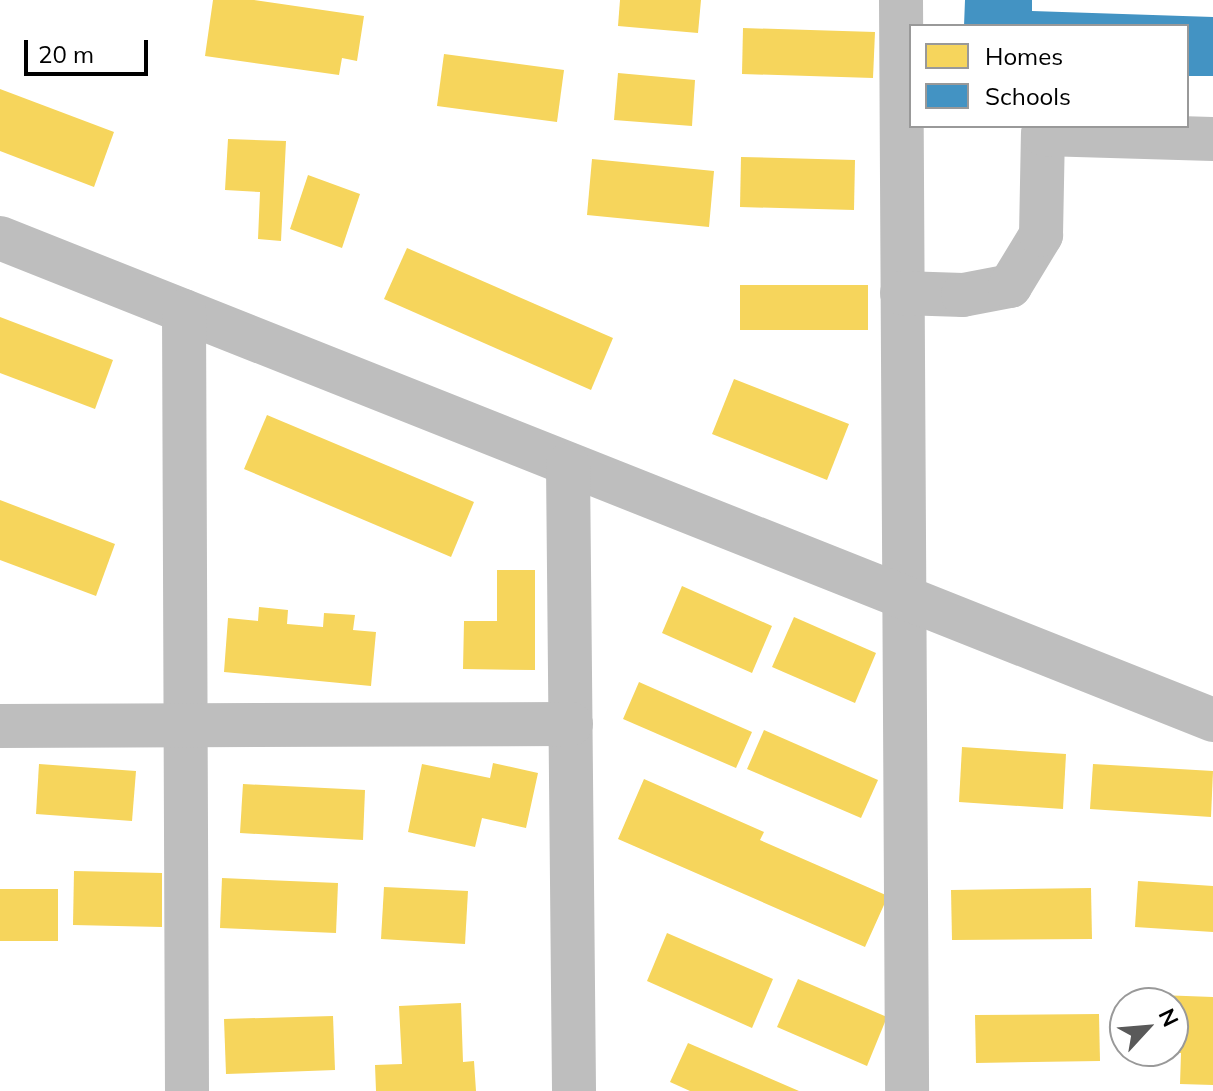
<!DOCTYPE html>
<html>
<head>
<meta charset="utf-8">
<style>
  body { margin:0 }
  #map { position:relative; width:1213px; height:1091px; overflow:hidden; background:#fff; font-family:Mulish,sans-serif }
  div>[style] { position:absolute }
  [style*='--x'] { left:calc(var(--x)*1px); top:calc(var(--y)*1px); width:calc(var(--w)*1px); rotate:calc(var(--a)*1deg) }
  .homes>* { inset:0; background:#f6d55c }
  .schools>* { inset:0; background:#4393c3 }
  .minor>* { height:44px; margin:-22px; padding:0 22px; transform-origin:22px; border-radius:22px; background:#bebebe }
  span { translate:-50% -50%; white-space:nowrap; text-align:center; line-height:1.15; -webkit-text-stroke:8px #fff; paint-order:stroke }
  .legend { position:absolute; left:909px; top:24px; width:280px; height:104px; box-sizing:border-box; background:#fff; border:2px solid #999; margin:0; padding:10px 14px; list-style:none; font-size:24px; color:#000 }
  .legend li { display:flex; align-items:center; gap:16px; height:40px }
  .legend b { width:40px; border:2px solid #999 }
  .north { position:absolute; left:1109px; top:987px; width:80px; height:80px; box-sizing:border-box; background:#fff; border:2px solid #999; border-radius:50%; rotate:64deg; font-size:22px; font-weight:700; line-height:32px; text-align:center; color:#000 }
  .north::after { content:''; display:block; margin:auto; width:28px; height:36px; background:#595959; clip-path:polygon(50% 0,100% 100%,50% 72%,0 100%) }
  .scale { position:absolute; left:24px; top:40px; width:124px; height:36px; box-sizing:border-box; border:4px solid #000; border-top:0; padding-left:10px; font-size:24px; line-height:28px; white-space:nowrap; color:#000; -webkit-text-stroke:6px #fff; paint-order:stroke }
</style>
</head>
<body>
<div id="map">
  <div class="homes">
    <i style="clip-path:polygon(213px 0,254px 0,364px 16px,357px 61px,342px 58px,339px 75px,205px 56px)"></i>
    <i style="clip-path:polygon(620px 0,701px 0,698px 33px,618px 26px)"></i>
    <i style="clip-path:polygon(743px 28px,875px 32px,873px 78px,742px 74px)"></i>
    <i style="clip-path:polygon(444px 54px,564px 70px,557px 122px,437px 106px)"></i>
    <i style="clip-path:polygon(618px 73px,695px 80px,692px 126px,614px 120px)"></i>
    <i style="clip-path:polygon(0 89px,114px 132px,94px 187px,0 151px)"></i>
    <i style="clip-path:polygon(228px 139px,286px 141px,281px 241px,258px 239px,260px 192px,225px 190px)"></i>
    <i style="clip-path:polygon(741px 157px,855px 160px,854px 210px,740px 207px)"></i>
    <i style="clip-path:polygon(592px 159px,714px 171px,709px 227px,587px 215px)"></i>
    <i style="clip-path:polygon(308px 175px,360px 194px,342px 248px,290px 229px)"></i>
    <i style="clip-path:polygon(407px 248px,613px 338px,591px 390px,384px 299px)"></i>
    <i style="clip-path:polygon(740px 285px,868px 285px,868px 330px,740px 330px)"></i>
    <i style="clip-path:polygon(0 317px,113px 360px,95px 409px,0 373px)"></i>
    <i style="clip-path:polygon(734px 379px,849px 424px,827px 480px,712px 434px)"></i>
    <i style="clip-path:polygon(267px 415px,474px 502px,451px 557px,244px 469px)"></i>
    <i style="clip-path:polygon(0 500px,115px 544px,96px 596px,0 560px)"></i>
    <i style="clip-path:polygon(497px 570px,535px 570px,535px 670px,463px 669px,464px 621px,497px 621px)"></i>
    <i style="clip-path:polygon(682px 586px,772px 626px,752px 673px,662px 633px)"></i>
    <i style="clip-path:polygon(259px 607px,288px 610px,287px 624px,323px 627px,324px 613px,355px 615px,353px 630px,376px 632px,371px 686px,224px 672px,228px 618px,258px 621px)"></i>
    <i style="clip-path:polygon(794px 617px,876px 653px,855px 703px,772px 667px)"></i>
    <i style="clip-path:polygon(639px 682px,752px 732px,736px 768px,623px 719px)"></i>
    <i style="clip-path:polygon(764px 730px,878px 780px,861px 818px,747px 769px)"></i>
    <i style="clip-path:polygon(962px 747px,1066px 754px,1063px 809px,959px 802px)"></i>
    <i style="clip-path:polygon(493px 763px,538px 773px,526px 828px,482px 818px,475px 847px,408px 832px,422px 764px,490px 778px)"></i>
    <i style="clip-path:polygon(39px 764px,136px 771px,132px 821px,36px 814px)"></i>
    <i style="clip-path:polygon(1093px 764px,1213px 771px,1211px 817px,1090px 809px)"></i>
    <i style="clip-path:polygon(644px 779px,764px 832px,760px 840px,888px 896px,865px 947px,618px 839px)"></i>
    <i style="clip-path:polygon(243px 784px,365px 790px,363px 840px,240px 833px)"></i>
    <i style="clip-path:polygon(74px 871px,162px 873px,162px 927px,73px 925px)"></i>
    <i style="clip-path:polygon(222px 878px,338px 883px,336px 933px,220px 928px)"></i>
    <i style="clip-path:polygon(1138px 881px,1213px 886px,1213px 932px,1135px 927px)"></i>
    <i style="clip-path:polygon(384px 887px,468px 891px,465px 944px,381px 939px)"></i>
    <i style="clip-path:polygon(1091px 888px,1092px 939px,952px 940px,951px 890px)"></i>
    <i style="clip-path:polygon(0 889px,58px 889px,58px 941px,0 941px)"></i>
    <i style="clip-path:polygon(667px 933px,773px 979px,752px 1028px,647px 981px)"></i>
    <i style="clip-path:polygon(798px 979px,887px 1017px,867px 1066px,777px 1027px)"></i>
    <i style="clip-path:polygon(1132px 994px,1213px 997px,1213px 1085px,1180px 1084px,1181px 1053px,1173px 1053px,1173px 1003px,1131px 1003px)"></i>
    <i style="clip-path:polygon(461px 1003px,463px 1062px,474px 1061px,476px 1091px,376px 1091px,375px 1065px,402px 1064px,399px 1006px)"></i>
    <i style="clip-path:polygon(1099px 1014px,1100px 1061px,976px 1063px,975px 1015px)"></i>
    <i style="clip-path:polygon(333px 1016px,335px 1070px,226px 1074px,224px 1019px)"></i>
    <i style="clip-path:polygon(688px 1043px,799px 1091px,690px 1091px,670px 1082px)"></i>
  </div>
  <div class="schools">
    <i style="clip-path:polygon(965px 0,1032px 0,1032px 11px,1213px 17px,1213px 76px,1187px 76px,1187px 26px,964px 26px)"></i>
  </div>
  <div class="minor">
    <i style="--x:901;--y:0;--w:1091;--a:89.68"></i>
    <i style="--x:0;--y:238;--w:1305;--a:21.67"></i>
    <i style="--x:902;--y:293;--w:61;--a:1.9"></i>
    <i style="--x:963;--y:295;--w:48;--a:-10.8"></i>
    <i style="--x:1010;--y:286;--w:60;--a:-58.7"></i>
    <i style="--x:1041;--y:235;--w:101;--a:-88.9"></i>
    <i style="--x:1043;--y:134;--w:170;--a:1.7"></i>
    <i style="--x:184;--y:311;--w:780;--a:89.78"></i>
    <i style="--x:568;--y:465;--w:626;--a:89.45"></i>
    <i style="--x:0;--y:726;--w:571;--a:-0.2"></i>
  </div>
  <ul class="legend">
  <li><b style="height:22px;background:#f6d55c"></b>Homes</li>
  <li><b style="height:22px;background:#4393c3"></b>Schools</li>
  </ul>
  <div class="north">N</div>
  <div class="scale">20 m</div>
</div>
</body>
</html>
